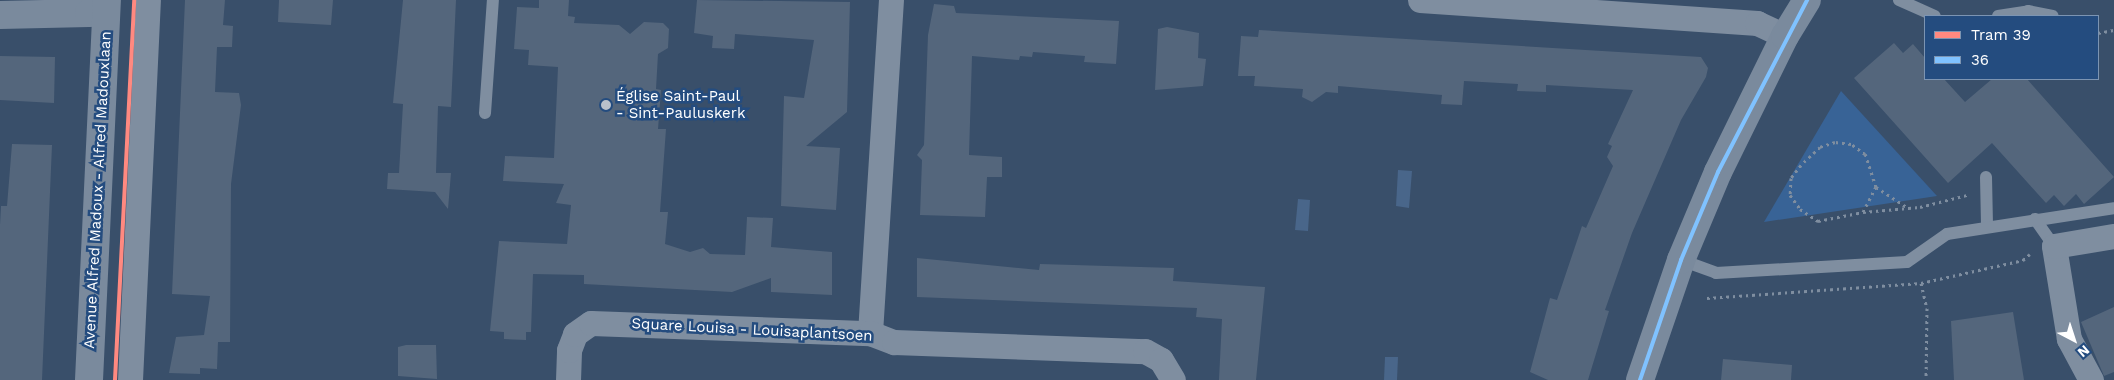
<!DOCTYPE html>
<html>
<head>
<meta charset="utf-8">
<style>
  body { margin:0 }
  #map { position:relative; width:2114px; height:380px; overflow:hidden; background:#394f6a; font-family:"Work Sans",sans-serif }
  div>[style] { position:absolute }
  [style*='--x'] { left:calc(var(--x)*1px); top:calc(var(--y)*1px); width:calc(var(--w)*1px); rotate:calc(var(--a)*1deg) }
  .green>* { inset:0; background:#386396 }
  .water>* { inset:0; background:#49668a }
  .building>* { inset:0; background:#54667c }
  .path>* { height:3px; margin-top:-1.5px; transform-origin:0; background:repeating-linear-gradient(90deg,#7f8ea0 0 2.5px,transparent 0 6.5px) }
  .lane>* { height:12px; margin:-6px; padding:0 6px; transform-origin:6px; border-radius:6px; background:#7f8ea0 }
  .street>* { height:25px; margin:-12.5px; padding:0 12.5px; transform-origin:12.5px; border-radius:12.5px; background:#7f8ea0 }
  .secondary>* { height:28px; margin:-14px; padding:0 14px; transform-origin:14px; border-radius:14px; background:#7a8a9d }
  .bus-1>* { height:4px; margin:-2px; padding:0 2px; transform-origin:2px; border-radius:2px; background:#80c2ff }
  .tram-1>* { height:4px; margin:-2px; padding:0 2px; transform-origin:2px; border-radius:2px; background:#ff8980 }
  .dots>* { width:14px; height:14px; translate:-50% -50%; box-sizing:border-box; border:2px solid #244c7f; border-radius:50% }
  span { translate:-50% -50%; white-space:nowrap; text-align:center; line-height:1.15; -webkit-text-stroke:5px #244c7f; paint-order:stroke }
  .poi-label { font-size:15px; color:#fff }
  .left { translate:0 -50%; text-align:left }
  .street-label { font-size:15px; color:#fff }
  .legend { position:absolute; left:1924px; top:15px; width:175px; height:65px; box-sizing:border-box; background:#244c7f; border:1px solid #7c94b2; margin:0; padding:6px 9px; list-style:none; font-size:15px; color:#fff }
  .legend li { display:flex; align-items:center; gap:10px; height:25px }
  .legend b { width:25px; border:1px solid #7c94b2 }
  .north { position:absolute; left:2049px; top:315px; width:50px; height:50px; -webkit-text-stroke:4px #244c7f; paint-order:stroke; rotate:140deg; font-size:14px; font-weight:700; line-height:20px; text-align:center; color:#fff }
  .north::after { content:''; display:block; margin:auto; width:18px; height:22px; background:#fff; clip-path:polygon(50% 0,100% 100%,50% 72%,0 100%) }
</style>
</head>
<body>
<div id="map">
  <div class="green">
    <i style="clip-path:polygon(1841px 91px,1937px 196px,1764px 222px)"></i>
  </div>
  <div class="water">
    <i style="clip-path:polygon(1398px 170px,1412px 171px,1409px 208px,1396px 206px)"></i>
    <i style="clip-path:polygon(1298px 199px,1310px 200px,1308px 231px,1295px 230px)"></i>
    <i style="clip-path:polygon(1385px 357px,1398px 357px,1397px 380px,1384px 380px)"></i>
  </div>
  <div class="building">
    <i style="clip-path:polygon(185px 0,225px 0,223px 25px,233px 26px,232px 47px,217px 47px,215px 92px,239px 93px,241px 105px,231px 184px,230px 342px,218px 342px,217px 369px,200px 368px,200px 374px,169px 373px,176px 337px,204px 335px,210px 296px,172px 294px)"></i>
    <i style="clip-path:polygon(279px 0,333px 0,331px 25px,278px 22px)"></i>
    <i style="clip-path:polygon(403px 0,456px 0,451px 107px,438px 106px,436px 173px,451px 173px,448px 209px,435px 192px,387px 189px,388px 173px,399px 173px,403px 104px,393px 103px)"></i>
    <i style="clip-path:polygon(539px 0,569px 0,568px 16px,575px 17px,574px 23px,619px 25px,630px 34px,644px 22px,663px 23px,669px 29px,668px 48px,658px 54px,656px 89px,661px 90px,658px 129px,666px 129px,660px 212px,668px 212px,665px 244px,690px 252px,703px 248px,710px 254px,745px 255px,747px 217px,773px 218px,771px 247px,832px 252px,832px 295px,771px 292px,771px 278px,732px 292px,584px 284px,584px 275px,533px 274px,531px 332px,526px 332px,526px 340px,504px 339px,504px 332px,490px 331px,499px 241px,567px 244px,571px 205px,556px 203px,564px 184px,503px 181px,505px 156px,554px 158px,558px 67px,528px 65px,529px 50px,514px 49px,517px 7px,539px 8px)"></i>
    <i style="clip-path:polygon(697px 0,850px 2px,847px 112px,806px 146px,840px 148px,836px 210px,781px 206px,784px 96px,804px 98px,814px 40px,735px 34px,734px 49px,712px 48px,713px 36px,694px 33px)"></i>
    <i style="clip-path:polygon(934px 4px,954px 6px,956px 13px,1119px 21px,1116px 64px,1084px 62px,1085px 56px,1033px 52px,1032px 57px,1020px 56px,1019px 60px,972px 56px,969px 155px,1002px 157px,1002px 177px,987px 177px,985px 217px,920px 215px,922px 160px,917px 155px,924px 145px,928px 35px)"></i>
    <i style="clip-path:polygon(1167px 27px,1199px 33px,1198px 58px,1206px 59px,1203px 86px,1155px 90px,1158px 29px)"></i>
    <i style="clip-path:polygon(1259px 30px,1701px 57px,1708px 68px,1706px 77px,1681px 120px,1632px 233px,1605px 310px,1609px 311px,1588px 380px,1548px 380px,1530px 372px,1550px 298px,1557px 300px,1582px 226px,1586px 228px,1613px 166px,1607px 157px,1612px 146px,1608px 144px,1633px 90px,1546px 85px,1546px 92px,1517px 91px,1518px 84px,1464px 81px,1462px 105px,1441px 104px,1442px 95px,1338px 86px,1338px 93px,1326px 92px,1312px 102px,1302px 97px,1303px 89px,1254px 86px,1255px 76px,1238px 76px,1241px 36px,1258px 37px)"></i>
    <i style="clip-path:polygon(1894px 43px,1903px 53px,1913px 44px,1925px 58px,1925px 79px,1944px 79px,1965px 102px,1992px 79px,2027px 79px,2114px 177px,2084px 204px,2076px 194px,2064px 206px,2054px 195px,2046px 203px,1992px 143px,1948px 183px,1854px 78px)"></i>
    <i style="clip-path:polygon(0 56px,55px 57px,54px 103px,0 100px)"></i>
    <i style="clip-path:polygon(12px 144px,52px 145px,42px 380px,0 380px,0 225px,1px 206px,7px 206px)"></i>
    <i style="clip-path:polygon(917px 258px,1039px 270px,1040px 264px,1174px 268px,1173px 281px,1265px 287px,1256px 380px,1219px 380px,1222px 319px,1196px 317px,1197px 308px,917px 297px)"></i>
    <i style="clip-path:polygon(2114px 307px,2114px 372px,2104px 376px,2081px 322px)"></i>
    <i style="clip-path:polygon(2013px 312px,2024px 380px,1954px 380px,1951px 321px)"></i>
    <i style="clip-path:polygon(406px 345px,436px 345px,437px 379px,398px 376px,398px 347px)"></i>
    <i style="clip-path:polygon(1723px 359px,1792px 365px,1791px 380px,1721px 380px)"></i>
  </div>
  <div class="path">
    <i style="--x:2098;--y:33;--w:16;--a:-11"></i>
    <i style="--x:1876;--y:187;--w:35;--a:-108"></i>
    <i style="--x:1865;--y:154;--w:17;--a:-144"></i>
    <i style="--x:1851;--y:144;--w:16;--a:-173"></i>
    <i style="--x:1835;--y:142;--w:16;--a:162"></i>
    <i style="--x:1820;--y:147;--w:26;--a:137"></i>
    <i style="--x:1801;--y:165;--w:16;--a:128"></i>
    <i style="--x:1791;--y:178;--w:17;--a:93"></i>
    <i style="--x:1790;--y:195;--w:17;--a:54"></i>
    <i style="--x:1800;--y:209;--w:22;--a:34"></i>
    <i style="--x:1818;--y:221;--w:46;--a:-11.3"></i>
    <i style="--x:1863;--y:212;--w:28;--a:-63"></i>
    <i style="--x:1876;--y:187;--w:37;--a:33"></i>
    <i style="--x:1863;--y:212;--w:57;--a:-5"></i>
    <i style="--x:1920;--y:207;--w:49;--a:-14.3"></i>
    <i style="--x:1921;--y:283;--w:26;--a:77"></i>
    <i style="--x:1927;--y:308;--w:72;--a:90.8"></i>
    <i style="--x:1707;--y:298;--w:215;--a:-4"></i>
    <i style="--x:1921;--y:283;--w:105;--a:-12.7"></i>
    <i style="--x:2023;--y:260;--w:9;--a:-41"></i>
  </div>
  <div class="lane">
    <i style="--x:1899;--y:0;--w:39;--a:24"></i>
    <i style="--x:1998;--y:16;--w:30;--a:-9"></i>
    <i style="--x:2028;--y:11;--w:25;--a:11"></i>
    <i style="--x:485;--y:113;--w:113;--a:-86"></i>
    <i style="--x:1986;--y:177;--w:49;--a:88.8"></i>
    <i style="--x:2035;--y:219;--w:33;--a:55"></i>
    <i style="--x:1681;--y:260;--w:37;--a:20"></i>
    <i style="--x:1716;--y:273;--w:191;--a:-3.3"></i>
    <i style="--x:1907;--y:262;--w:49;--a:-35"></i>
    <i style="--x:1947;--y:234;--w:169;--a:-8.8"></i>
  </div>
  <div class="street">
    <i style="--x:1420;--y:0;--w:338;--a:3.9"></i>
    <i style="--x:1757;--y:23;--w:31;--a:25"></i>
    <i style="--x:870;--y:333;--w:334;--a:-86.4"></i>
    <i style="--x:130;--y:380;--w:380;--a:-87.3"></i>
    <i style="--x:568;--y:380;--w:30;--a:-88"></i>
    <i style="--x:569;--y:350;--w:17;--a:-69"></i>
    <i style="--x:575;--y:334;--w:19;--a:-35"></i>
    <i style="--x:591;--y:323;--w:279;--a:2.1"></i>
    <i style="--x:870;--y:333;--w:26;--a:21"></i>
    <i style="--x:894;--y:342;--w:251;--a:2.1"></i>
    <i style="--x:1145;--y:351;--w:18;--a:29"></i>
    <i style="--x:1161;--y:360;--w:23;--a:59"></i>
    <i style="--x:2091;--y:380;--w:47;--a:-118.2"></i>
    <i style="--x:2069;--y:339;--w:94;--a:-99.2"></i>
    <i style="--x:2054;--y:246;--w:61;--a:-9.5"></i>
  </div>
  <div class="secondary">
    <i style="--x:0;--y:15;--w:89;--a:-1.3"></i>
    <i style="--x:89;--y:13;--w:21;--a:-37"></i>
    <i style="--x:89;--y:380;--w:380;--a:-87.3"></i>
    <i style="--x:1640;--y:380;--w:127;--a:-71.1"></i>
    <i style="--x:1681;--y:260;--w:95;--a:-67.2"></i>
    <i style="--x:1718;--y:172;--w:152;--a:-63.8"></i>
    <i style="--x:1785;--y:36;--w:42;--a:-58.6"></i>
  </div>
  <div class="bus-1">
    <i style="--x:1640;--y:380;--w:127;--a:-71.1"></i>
    <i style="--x:1681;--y:260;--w:95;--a:-67.2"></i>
    <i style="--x:1718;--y:172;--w:194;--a:-62.6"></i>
  </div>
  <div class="tram-1">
    <i style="--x:115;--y:380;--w:380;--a:-87.1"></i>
  </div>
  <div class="dots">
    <i style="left:606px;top:105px;background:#bac1cb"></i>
  </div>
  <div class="poi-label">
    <span class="left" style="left:616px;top:105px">Église Saint-Paul<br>- Sint-Pauluskerk</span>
  </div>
  <div class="street-label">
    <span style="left:98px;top:190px;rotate:-87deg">Avenue Alfred Madoux - Alfred Madouxlaan</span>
    <span style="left:752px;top:330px;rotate:3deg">Square Louisa - Louisaplantsoen</span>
  </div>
  <ul class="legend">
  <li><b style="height:6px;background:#ff8980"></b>Tram 39</li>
  <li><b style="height:6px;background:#80c2ff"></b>36</li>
  </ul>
  <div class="north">N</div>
</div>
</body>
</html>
